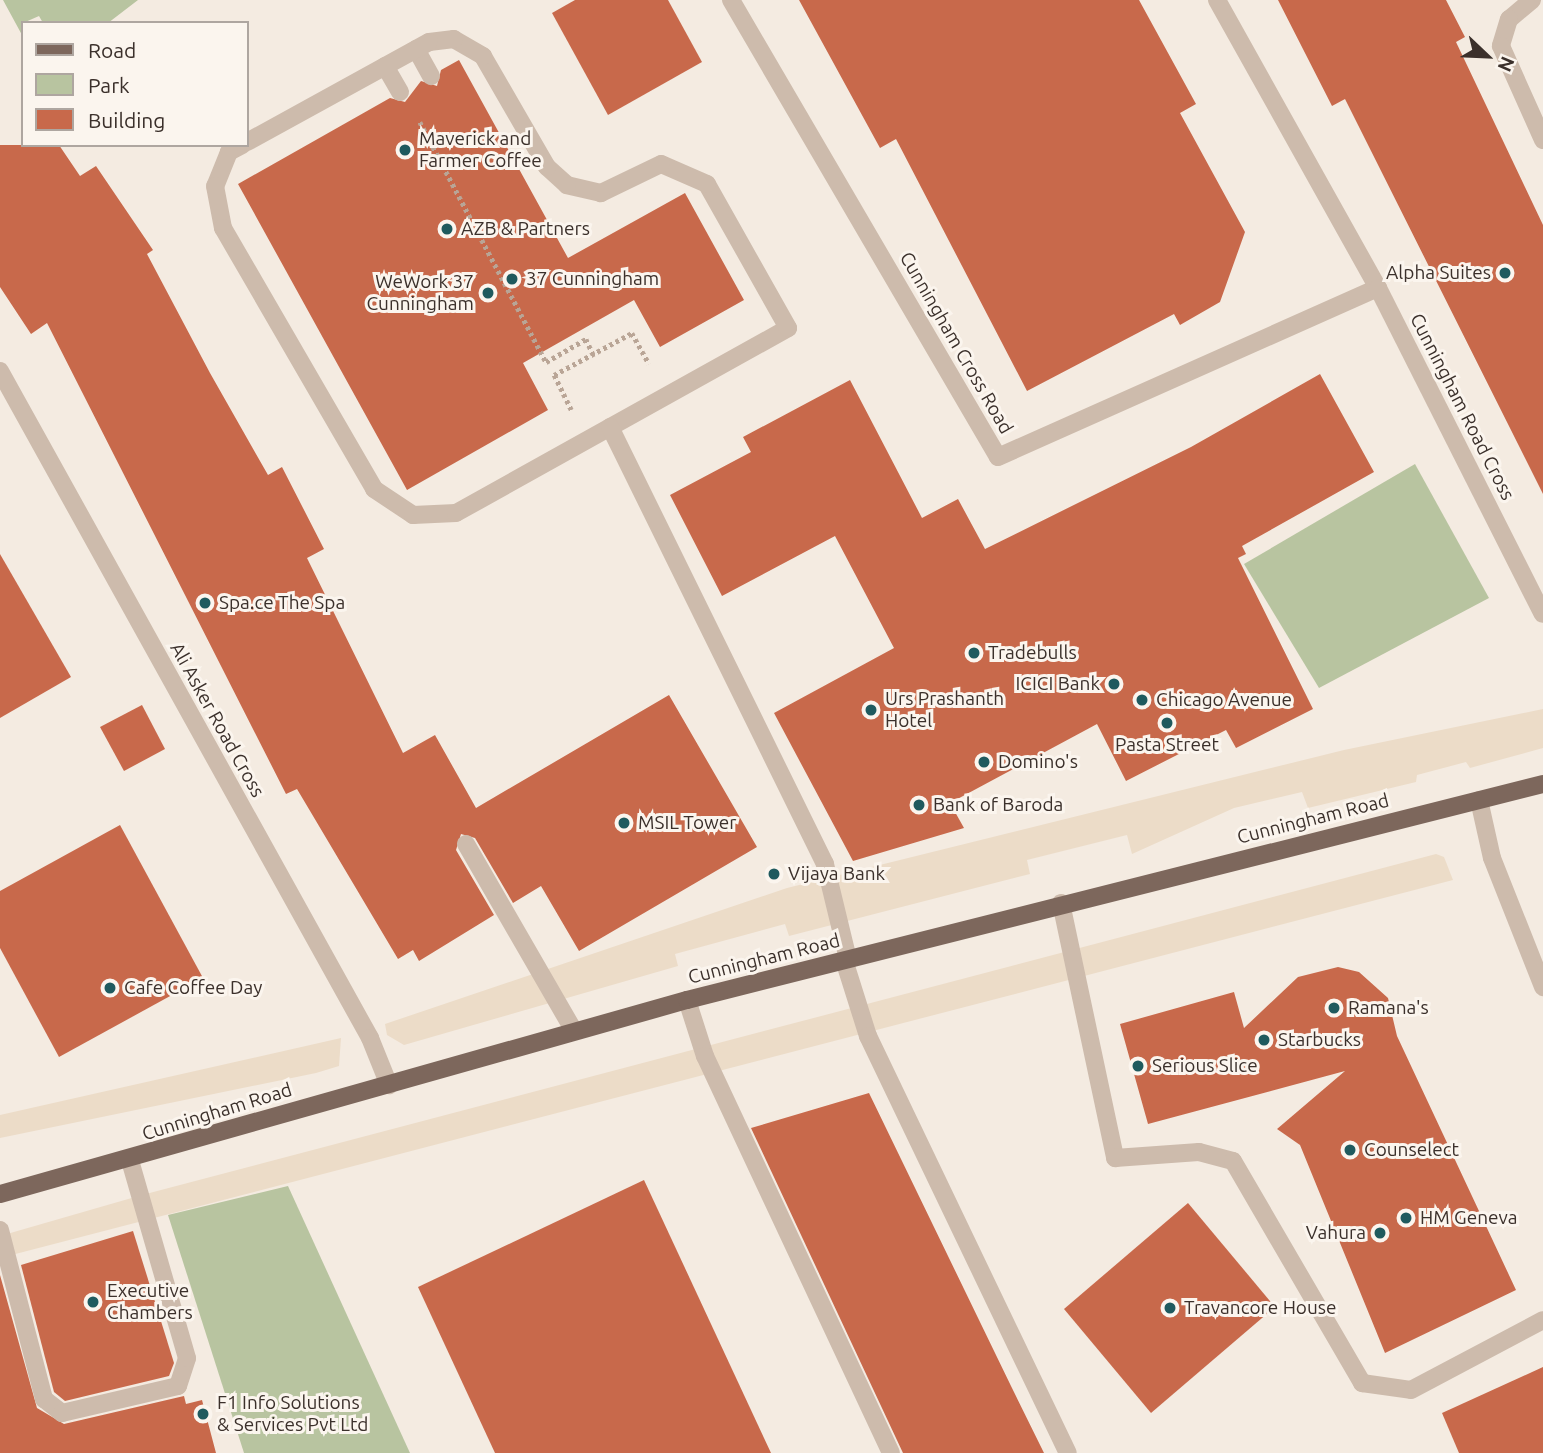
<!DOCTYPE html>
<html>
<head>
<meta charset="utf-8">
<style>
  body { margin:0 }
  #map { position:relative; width:1543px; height:1453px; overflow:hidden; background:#f4ebe1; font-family:Ubuntu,sans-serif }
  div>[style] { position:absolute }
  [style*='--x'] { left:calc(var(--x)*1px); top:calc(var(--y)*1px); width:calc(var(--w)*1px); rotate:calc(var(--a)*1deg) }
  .green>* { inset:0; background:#b8c4a0 }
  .plaza>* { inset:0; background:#ecdcc8 }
  .building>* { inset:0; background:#c8694b }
  .path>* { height:4.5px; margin-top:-2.25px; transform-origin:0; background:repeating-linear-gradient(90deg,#b9a596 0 3.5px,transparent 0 7px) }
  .service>* { height:18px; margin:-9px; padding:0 9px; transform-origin:9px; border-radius:9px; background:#cdbbac }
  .minor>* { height:18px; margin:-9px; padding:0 9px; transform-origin:9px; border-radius:9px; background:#cdbbac }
  .tertiary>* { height:18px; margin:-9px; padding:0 9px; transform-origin:9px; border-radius:9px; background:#cdbbac }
  .primary>* { height:18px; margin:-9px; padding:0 9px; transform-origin:9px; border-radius:9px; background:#7d675c }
  .dots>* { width:19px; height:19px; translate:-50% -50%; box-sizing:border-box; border:4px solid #fbf5ee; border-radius:50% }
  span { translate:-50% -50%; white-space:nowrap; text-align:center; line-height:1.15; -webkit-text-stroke:6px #fbf5ee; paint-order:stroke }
  .poi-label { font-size:19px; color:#3b302b }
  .left { translate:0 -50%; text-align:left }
  .right { translate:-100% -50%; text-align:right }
  .street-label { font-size:19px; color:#3b302b }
  .legend { position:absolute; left:21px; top:21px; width:228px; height:126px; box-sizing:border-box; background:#fbf5ee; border:2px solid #aea6a0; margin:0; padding:9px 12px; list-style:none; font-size:21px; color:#3b302b }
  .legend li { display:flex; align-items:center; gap:14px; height:35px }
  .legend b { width:35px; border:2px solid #aea6a0 }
  .north { position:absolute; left:1452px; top:21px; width:70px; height:70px; -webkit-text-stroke:5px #fbf5ee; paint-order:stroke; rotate:113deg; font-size:19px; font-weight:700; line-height:28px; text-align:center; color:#3b302b }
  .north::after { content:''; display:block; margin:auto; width:24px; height:32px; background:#3b302b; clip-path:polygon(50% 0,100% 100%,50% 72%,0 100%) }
</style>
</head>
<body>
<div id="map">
  <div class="green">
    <i style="clip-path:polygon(3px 0,138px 0,108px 23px,43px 23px,39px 16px,23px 23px,22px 35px)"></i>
    <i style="clip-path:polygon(1415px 464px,1489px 598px,1319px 688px,1244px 564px)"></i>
    <i style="clip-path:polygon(288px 1186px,410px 1453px,244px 1453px,168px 1215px)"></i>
  </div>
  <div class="plaza">
    <i style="clip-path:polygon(1543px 709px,1543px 748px,1470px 768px,1466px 762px,1417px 775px,1416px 782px,1308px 808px,1302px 792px,1234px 808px,1132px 854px,1127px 835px,1027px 860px,1030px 874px,789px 936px,785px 924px,675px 954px,678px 966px,404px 1045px,387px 1035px,385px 1024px,787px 888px,1344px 750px)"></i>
    <i style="clip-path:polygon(1436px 854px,1444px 857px,1453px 880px,0 1258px,0 1236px,142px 1195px)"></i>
    <i style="clip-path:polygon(341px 1038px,339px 1066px,316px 1073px,0 1138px,0 1115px)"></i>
  </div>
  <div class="building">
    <i style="clip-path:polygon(575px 0,668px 0,702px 62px,608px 115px,552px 13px)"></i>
    <i style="clip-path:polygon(799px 0,1139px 0,1196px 104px,1180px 113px,1245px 232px,1220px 302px,1180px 325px,1174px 314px,1027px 391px,896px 139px,880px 148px)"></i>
    <i style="clip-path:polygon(1278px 0,1446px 0,1465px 37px,1456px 42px,1543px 225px,1543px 494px,1345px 99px,1332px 106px)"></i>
    <i style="clip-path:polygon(459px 60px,568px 258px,685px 193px,744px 300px,660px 347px,634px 300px,523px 363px,548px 410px,407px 490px,238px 184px,390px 98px,405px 102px,421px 81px,437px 86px,441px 70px)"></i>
    <i style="clip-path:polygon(0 145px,59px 145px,80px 176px,96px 166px,153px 250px,147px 254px,210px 373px,268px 475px,282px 467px,324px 549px,307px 558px,403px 753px,435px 735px,476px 808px,669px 695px,757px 847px,579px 951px,541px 886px,513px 903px,475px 838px,461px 834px,456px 850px,494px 915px,419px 961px,413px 950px,398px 959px,297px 789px,286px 794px,47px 323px,31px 334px,0 287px)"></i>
    <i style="clip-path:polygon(1320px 374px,1374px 472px,1242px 546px,1246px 554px,1238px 558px,1313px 709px,1236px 748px,1226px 730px,1126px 781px,1097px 724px,950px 803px,964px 828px,853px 861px,774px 713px,894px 648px,835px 536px,722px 596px,670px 495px,751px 452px,743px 437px,850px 380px,922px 518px,958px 499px,985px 549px,1191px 447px)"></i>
    <i style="clip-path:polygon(0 554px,71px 677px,0 718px)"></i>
    <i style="clip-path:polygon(142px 705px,165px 749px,124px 771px,100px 727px)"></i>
    <i style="clip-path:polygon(120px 825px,203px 978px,59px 1057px,0 948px,0 891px)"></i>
    <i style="clip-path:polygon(1338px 967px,1359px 972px,1388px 998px,1397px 1036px,1516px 1290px,1385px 1353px,1300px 1145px,1277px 1129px,1345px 1071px,1148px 1124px,1120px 1024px,1234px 992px,1244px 1028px,1298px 977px)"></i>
    <i style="clip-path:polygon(869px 1093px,1011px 1386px,1044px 1453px,903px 1453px,751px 1128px)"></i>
    <i style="clip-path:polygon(644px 1180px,771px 1453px,495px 1453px,418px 1287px)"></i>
    <i style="clip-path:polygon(1188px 1203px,1275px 1307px,1151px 1413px,1064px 1309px)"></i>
    <i style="clip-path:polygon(133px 1231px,174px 1363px,169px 1376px,65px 1401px,54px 1392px,21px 1265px)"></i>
    <i style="clip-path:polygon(0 1275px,37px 1408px,64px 1424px,184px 1396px,186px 1404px,202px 1400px,216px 1453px,0 1453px)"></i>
    <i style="clip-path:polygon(1543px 1367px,1543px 1453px,1459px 1453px,1442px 1413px)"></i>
  </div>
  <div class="path">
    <i style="--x:420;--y:122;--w:271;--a:62.3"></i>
    <i style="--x:546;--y:362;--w:46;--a:-29.9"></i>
    <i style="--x:586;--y:339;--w:17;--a:65"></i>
    <i style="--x:571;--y:410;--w:39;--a:-116"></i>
    <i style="--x:554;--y:375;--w:89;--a:-28.3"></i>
    <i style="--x:632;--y:333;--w:35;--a:61"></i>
  </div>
  <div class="service">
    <i style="--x:1532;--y:0;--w:30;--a:140"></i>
    <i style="--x:1509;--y:19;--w:28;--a:107"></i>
    <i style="--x:1501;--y:46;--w:103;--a:65.9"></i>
    <i style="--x:416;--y:49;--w:31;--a:61"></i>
    <i style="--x:385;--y:66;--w:30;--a:60"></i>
    <i style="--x:242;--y:145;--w:15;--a:152"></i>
    <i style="--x:229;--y:152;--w:37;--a:112"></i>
    <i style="--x:215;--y:186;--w:43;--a:79.2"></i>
    <i style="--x:223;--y:228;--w:302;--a:59.9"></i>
    <i style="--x:374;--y:489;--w:47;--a:33.7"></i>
    <i style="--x:413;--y:515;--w:43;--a:-2.7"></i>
    <i style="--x:456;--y:513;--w:380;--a:-29.1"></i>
    <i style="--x:788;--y:328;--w:165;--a:-119.4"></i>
    <i style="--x:707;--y:184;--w:50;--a:-156.5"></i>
    <i style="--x:661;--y:164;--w:67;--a:154.2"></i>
    <i style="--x:601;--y:193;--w:35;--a:-167"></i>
    <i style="--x:567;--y:185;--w:27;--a:-138"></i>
    <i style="--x:547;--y:167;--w:128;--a:-120"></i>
    <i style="--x:483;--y:56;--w:34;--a:-150"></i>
    <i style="--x:454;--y:39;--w:25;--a:173"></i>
    <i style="--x:429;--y:42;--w:208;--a:151.2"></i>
    <i style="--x:610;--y:427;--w:487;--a:63.8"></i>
    <i style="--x:825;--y:864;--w:98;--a:76.4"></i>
    <i style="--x:466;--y:844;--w:216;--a:60"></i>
    <i style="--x:1061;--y:903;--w:261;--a:78"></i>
    <i style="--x:1115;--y:1158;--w:84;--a:-4.1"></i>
    <i style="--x:1199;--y:1152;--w:35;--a:15"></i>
    <i style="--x:1233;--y:1161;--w:257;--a:59.8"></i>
    <i style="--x:1362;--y:1383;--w:49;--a:8.1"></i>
    <i style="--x:1411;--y:1390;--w:149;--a:-27.9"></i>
    <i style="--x:844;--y:960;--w:80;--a:72.5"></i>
    <i style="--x:868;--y:1036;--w:462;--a:64.4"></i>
    <i style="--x:687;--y:1000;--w:59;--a:72.2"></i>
    <i style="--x:705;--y:1056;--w:438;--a:64.9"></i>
    <i style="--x:0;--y:1230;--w:175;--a:75.4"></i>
    <i style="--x:44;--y:1399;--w:23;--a:38"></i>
    <i style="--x:62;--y:1413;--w:119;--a:-13.1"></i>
    <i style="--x:178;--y:1386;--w:29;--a:-72"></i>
    <i style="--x:187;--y:1358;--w:206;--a:-106.1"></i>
  </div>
  <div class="minor">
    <i style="--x:731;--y:0;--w:529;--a:59.7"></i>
    <i style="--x:998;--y:457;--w:416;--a:-24"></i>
    <i style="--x:1217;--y:0;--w:330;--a:60.8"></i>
    <i style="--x:1378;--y:288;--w:365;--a:63.2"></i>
    <i style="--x:0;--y:371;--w:763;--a:60.98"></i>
    <i style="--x:370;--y:1038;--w:51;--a:68"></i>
  </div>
  <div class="tertiary">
    <i style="--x:1479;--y:800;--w:59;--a:77.4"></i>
    <i style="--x:1492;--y:858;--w:139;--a:68.4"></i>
  </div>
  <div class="primary">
    <i style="--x:0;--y:1194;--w:714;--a:-15.77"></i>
    <i style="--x:687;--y:1000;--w:883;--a:-14.16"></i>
  </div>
  <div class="dots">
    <i style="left:405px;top:150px;background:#1f5a5e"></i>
    <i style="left:447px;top:229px;background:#1f5a5e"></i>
    <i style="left:1505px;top:273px;background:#1f5a5e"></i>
    <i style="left:512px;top:279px;background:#1f5a5e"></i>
    <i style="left:488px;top:293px;background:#1f5a5e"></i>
    <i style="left:205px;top:603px;background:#1f5a5e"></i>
    <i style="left:974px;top:653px;background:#1f5a5e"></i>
    <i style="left:1114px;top:684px;background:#1f5a5e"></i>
    <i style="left:1142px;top:700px;background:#1f5a5e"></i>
    <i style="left:871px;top:710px;background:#1f5a5e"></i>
    <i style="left:1167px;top:723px;background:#1f5a5e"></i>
    <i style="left:984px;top:762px;background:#1f5a5e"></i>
    <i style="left:919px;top:805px;background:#1f5a5e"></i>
    <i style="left:624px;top:823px;background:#1f5a5e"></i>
    <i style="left:774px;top:874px;background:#1f5a5e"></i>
    <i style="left:110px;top:988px;background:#1f5a5e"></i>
    <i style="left:1334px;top:1008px;background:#1f5a5e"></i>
    <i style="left:1264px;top:1040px;background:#1f5a5e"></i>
    <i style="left:1138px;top:1066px;background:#1f5a5e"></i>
    <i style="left:1350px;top:1150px;background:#1f5a5e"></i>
    <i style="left:1406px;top:1218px;background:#1f5a5e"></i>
    <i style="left:1380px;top:1233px;background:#1f5a5e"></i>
    <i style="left:93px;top:1302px;background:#1f5a5e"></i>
    <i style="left:1170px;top:1308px;background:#1f5a5e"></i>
    <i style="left:203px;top:1414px;background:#1f5a5e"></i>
  </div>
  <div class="poi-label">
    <span class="left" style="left:419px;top:150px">Maverick and<br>Farmer Coffee</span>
    <span class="left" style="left:461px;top:229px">AZB &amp; Partners</span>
    <span class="right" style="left:1491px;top:273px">Alpha Suites</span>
    <span class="left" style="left:526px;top:279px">37 Cunningham</span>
    <span class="right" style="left:474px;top:293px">WeWork 37<br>Cunningham</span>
    <span class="left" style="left:219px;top:603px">Spa.ce The Spa</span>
    <span class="left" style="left:988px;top:653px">Tradebulls</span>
    <span class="right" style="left:1100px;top:684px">ICICI Bank</span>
    <span class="left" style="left:885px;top:710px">Urs Prashanth<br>Hotel</span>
    <span class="left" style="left:1156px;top:700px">Chicago Avenue</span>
    <span style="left:1167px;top:745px">Pasta Street</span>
    <span class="left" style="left:998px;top:762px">Domino's</span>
    <span class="left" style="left:933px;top:805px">Bank of Baroda</span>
    <span class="left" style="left:638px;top:823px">MSIL Tower</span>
    <span class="left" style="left:788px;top:874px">Vijaya Bank</span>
    <span class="left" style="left:124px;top:988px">Cafe Coffee Day</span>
    <span class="left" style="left:1348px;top:1008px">Ramana's</span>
    <span class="left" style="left:1278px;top:1040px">Starbucks</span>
    <span class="left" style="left:1152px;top:1066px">Serious Slice</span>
    <span class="left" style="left:1364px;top:1150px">Counselect</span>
    <span class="left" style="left:1420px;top:1218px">HM Geneva</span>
    <span class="right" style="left:1366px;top:1233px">Vahura</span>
    <span class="left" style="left:107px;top:1302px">Executive<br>Chambers</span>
    <span class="left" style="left:1184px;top:1308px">Travancore House</span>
    <span class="left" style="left:217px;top:1414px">F1 Info Solutions<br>&amp; Services Pvt Ltd</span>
  </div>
  <div class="street-label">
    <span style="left:956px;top:343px;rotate:60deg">Cunningham Cross Road</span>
    <span style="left:1462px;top:407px;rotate:63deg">Cunningham Road Cross</span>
    <span style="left:217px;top:720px;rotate:61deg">Ali Asker Road Cross</span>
    <span style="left:1313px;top:819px;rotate:-14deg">Cunningham Road</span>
    <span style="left:764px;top:959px;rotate:-14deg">Cunningham Road</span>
    <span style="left:217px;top:1112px;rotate:-17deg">Cunningham Road</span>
  </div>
  <ul class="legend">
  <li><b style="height:9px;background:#7d675c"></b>Road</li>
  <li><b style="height:19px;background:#b8c4a0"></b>Park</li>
  <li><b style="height:19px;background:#c8694b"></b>Building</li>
  </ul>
  <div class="north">N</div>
</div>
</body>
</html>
